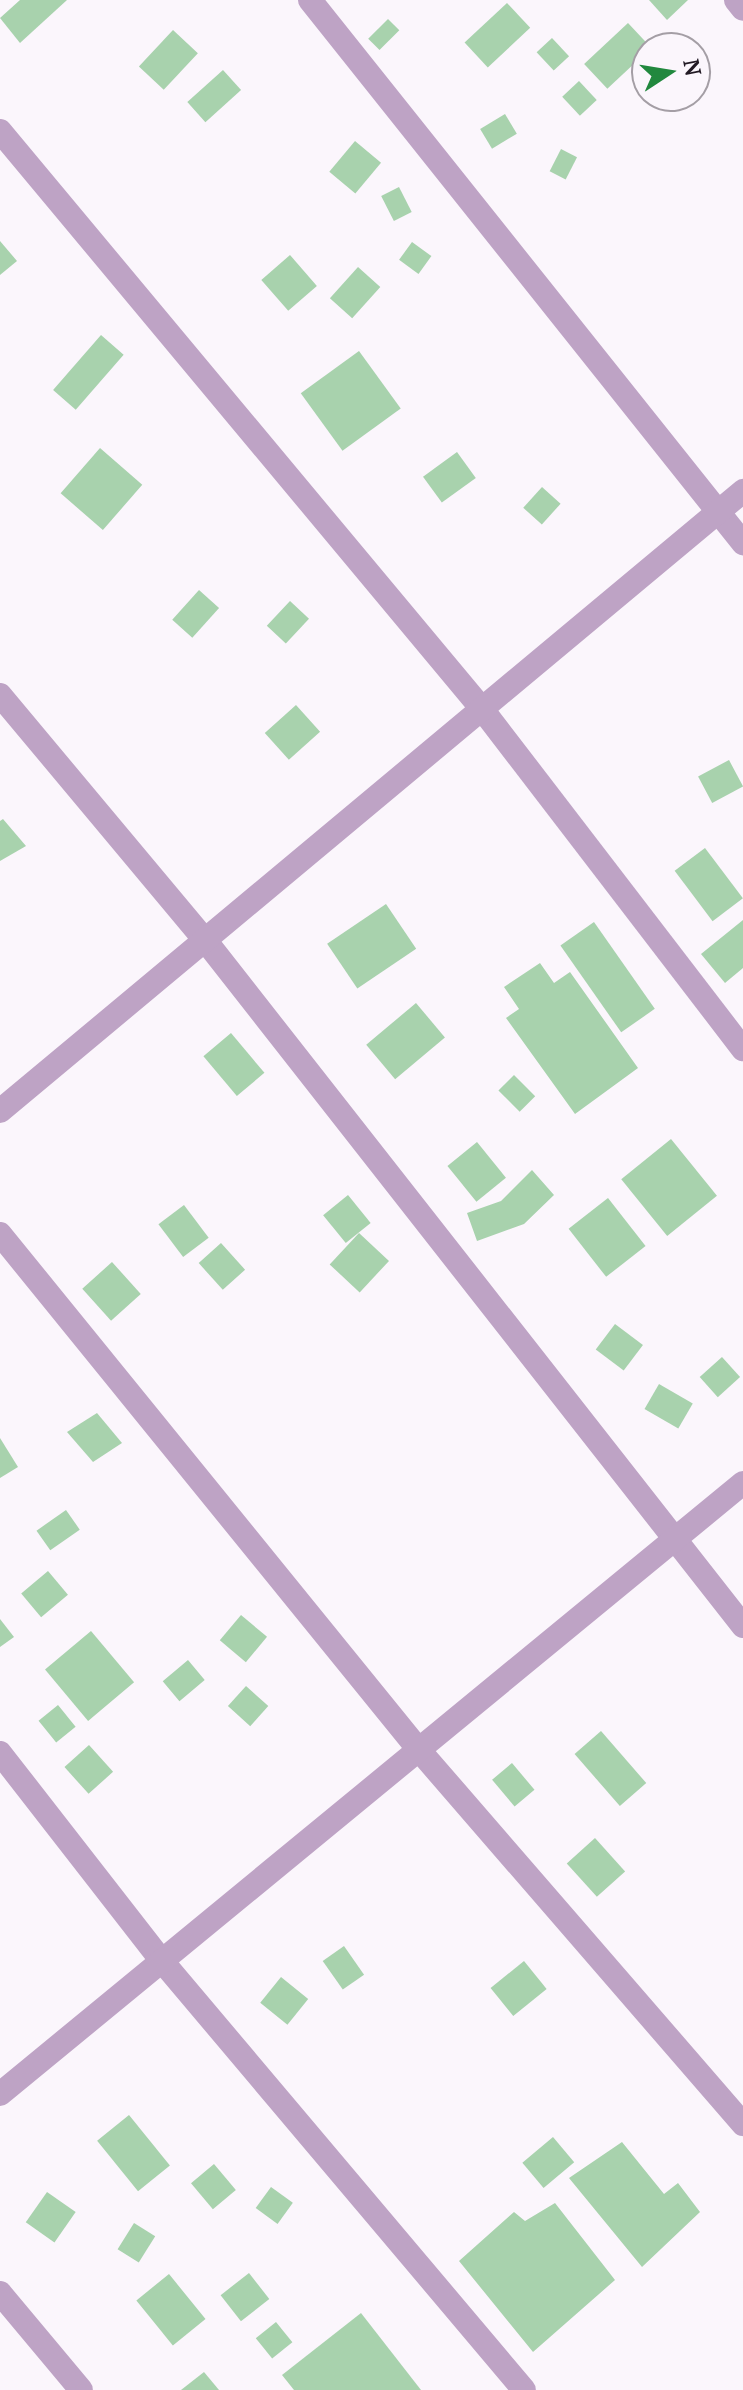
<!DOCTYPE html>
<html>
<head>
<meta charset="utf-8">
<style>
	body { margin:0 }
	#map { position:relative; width:743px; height:2390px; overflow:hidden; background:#fbf6fc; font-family:"PT Serif",serif }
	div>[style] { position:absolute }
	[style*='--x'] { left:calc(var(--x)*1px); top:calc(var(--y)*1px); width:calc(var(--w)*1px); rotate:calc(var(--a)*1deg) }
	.building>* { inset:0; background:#a8d2ad; transform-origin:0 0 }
	.minor>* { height:24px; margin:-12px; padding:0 12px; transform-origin:12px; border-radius:12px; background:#bea3c5 }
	span { translate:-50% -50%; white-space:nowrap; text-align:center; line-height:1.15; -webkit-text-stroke:8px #fbf6fc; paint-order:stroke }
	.north { position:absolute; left:631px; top:32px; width:80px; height:80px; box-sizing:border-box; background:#fbf6fc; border:2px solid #a49ea5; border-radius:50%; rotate:78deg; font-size:22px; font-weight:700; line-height:32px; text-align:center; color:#211923 }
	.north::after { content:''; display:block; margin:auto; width:28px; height:36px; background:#21883e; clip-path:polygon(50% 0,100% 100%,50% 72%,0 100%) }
</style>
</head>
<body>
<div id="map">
	<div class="building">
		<i style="clip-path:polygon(20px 0,67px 0,20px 43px,0 18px)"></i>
		<i style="clip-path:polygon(649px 0,688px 0,667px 20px)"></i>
		<i style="left:507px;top:3px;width:34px;height:58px;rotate:47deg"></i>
		<i style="left:388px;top:19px;width:16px;height:28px;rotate:45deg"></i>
		<i style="left:628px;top:23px;width:34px;height:60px;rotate:47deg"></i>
		<i style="left:173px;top:30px;width:34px;height:50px;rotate:43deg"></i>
		<i style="left:552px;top:38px;width:25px;height:21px;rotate:47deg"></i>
		<i style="left:223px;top:70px;width:27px;height:48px;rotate:48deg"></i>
		<i style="left:579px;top:81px;width:26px;height:23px;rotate:47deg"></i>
		<i style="left:505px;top:114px;width:23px;height:29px;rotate:59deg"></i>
		<i style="left:355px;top:141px;width:34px;height:40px;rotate:40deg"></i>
		<i style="left:561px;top:149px;width:18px;height:25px;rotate:27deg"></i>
		<i style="left:399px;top:187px;width:28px;height:20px;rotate:63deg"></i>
		<i style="clip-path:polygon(0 241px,17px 261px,0 275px)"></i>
		<i style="left:412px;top:242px;width:24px;height:22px;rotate:36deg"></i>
		<i style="left:290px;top:255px;width:41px;height:38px;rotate:49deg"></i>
		<i style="left:358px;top:267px;width:30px;height:42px;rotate:42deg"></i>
		<i style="left:101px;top:335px;width:30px;height:73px;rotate:41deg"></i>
		<i style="left:359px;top:351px;width:71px;height:72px;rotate:54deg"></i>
		<i style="left:100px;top:448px;width:56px;height:60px;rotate:41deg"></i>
		<i style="left:457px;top:452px;width:32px;height:42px;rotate:54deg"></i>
		<i style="left:542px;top:487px;width:25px;height:28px;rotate:42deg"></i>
		<i style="left:199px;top:590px;width:27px;height:40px;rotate:42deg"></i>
		<i style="left:290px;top:601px;width:26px;height:34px;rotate:43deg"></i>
		<i style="left:296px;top:705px;width:36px;height:42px;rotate:48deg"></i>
		<i style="left:729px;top:760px;width:30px;height:35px;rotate:62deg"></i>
		<i style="clip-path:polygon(3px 819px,26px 846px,0 861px,0 821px)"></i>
		<i style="left:705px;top:848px;width:63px;height:38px;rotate:53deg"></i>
		<i style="left:386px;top:904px;width:54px;height:71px;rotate:56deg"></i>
		<i style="clip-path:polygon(743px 920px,743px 968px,725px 983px,701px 954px)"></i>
		<i style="left:594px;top:922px;width:106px;height:41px;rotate:55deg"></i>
		<i style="clip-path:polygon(540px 963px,554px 983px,570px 972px,638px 1068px,575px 1114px,506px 1018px,519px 1009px,504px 987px)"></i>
		<i style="left:416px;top:1003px;width:45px;height:65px;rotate:50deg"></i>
		<i style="left:231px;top:1033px;width:52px;height:36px;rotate:50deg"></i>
		<i style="left:514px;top:1075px;width:30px;height:22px;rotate:45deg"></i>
		<i style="left:671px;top:1139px;width:73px;height:64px;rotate:51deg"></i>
		<i style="left:477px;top:1142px;width:46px;height:38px;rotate:51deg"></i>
		<i style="clip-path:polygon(532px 1170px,554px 1195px,524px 1224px,477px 1241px,467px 1213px,501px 1201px)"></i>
		<i style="left:348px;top:1195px;width:36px;height:32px;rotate:51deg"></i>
		<i style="left:608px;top:1198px;width:61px;height:50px;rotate:52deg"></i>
		<i style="left:184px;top:1205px;width:41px;height:32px;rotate:53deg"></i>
		<i style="left:359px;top:1233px;width:41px;height:43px;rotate:43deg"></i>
		<i style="left:221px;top:1243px;width:36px;height:30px;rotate:48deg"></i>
		<i style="left:112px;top:1262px;width:43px;height:40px;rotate:48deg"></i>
		<i style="left:615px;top:1324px;width:35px;height:32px;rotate:37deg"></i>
		<i style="left:722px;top:1357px;width:27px;height:30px;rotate:48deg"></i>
		<i style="left:659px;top:1384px;width:39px;height:29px;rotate:30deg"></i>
		<i style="clip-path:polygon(97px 1413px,122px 1443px,93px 1462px,67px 1432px)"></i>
		<i style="clip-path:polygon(0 1438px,18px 1467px,0 1478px)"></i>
		<i style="left:66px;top:1510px;width:24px;height:36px;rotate:55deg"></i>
		<i style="left:48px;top:1571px;width:31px;height:35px;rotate:50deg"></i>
		<i style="left:241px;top:1615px;width:34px;height:33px;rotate:40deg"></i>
		<i style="clip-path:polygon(0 1619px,14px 1637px,0 1647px)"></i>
		<i style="left:91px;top:1631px;width:67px;height:60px;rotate:50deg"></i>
		<i style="left:188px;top:1660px;width:26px;height:33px;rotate:50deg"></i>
		<i style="left:246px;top:1686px;width:30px;height:27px;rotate:42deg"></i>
		<i style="left:58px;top:1705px;width:28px;height:25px;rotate:51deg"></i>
		<i style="left:601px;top:1731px;width:69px;height:35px;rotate:49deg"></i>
		<i style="left:89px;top:1745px;width:36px;height:33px;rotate:48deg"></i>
		<i style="left:512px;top:1763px;width:35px;height:26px;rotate:50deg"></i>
		<i style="left:595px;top:1838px;width:45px;height:38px;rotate:48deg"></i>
		<i style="left:344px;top:1946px;width:35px;height:26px;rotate:55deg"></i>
		<i style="left:524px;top:1961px;width:36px;height:43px;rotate:51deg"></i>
		<i style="left:281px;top:1977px;width:35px;height:33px;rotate:39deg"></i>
		<i style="left:129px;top:2115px;width:65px;height:41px;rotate:51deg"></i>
		<i style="left:553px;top:2137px;width:33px;height:40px;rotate:50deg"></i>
		<i style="clip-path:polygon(622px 2142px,664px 2194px,678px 2183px,700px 2212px,642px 2267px,569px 2178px)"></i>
		<i style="left:214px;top:2164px;width:34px;height:30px;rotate:50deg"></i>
		<i style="left:271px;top:2187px;width:27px;height:26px;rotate:36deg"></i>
		<i style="left:47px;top:2192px;width:35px;height:37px;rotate:35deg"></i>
		<i style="clip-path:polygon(555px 2203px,615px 2280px,533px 2352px,459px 2261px,514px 2212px,525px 2221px)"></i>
		<i style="left:134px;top:2223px;width:25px;height:31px;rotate:32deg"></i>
		<i style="left:249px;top:2273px;width:33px;height:36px;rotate:52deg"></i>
		<i style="left:169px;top:2274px;width:58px;height:42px;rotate:51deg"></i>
		<i style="clip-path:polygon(361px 2313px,421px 2390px,294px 2390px,282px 2375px)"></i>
		<i style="left:276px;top:2322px;width:26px;height:26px;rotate:51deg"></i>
		<i style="clip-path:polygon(204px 2372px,219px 2390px,181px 2390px)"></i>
	</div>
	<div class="minor">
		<i style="--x:310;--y:0;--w:695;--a:51.43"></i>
		<i style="--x:736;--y:0;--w:11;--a:52"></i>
		<i style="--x:0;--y:131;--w:753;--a:50.17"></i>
		<i style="--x:482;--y:709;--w:429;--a:52.5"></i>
		<i style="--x:0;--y:695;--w:319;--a:50.1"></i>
		<i style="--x:205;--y:940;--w:872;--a:51.89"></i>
		<i style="--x:0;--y:1111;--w:968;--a:-39.84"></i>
		<i style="--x:0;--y:1234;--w:665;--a:50.92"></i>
		<i style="--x:419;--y:1750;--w:495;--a:49.1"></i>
		<i style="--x:0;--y:1753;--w:264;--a:52.1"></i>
		<i style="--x:162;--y:1961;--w:561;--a:49.84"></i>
		<i style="--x:0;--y:2094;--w:962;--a:-39.43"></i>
		<i style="--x:0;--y:2293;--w:126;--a:50.1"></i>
	</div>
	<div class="north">N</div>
</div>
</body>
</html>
